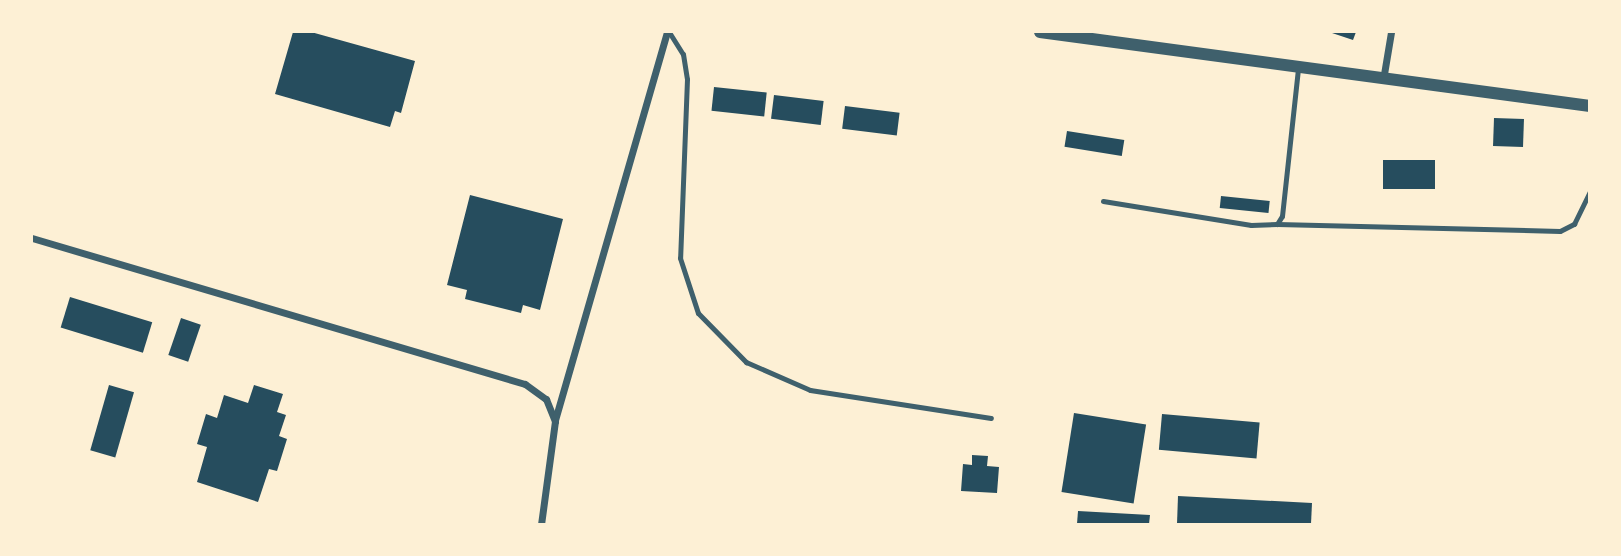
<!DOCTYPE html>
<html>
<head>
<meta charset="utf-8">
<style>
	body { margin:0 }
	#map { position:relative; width:1621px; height:556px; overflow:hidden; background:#fdf0d5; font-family:Karla,sans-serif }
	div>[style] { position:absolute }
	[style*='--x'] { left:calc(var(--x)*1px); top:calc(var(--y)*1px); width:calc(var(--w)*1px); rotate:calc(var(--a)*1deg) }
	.building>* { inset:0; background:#264d5e; transform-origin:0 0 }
	.service>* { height:5px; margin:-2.5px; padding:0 2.5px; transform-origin:2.5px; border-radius:2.5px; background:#3f606c }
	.minor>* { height:7px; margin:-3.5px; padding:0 3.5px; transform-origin:3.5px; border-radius:3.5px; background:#3f606c }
	.tertiary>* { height:12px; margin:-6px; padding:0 6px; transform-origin:6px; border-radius:6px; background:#3f606c }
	span { translate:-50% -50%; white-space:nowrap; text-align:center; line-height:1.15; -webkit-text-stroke:6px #fdf0d5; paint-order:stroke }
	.frame { position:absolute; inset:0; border:33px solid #fdf0d5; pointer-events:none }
</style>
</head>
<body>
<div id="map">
	<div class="building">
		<i style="clip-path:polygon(293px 32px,311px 32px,415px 61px,401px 113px,395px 111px,390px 127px,275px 94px)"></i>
		<i style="clip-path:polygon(1329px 32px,1356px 32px,1353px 40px)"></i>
		<i style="left:714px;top:87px;width:53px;height:24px;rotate:6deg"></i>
		<i style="left:774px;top:95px;width:50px;height:24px;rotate:7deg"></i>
		<i style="left:845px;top:106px;width:55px;height:23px;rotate:7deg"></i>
		<i style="left:1494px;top:118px;width:30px;height:28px;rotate:2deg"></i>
		<i style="left:1067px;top:131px;width:58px;height:16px;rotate:9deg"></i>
		<i style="left:1383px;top:160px;width:52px;height:29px"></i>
		<i style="clip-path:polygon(470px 195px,563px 219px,540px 310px,523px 305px,521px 313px,465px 299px,467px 290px,447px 285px)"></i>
		<i style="left:1221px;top:196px;width:49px;height:12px;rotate:6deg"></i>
		<i style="left:70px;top:297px;width:86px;height:32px;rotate:17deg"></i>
		<i style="left:181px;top:318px;width:21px;height:39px;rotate:19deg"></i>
		<i style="left:109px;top:385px;width:26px;height:68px;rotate:16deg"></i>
		<i style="clip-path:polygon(254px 385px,283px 394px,277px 412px,286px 415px,279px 436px,287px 439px,277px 471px,269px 469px,258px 502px,197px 482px,207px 447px,197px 444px,206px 414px,217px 418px,224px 395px,248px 403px)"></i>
		<i style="left:1074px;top:413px;width:73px;height:80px;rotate:9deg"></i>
		<i style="left:1162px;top:414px;width:98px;height:36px;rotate:5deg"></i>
		<i style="clip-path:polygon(972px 455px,988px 456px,987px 466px,999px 467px,997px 493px,961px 491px,963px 464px,972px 465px)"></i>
		<i style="clip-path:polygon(1178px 496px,1312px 503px,1311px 524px,1177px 524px)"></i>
		<i style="clip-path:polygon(1078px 511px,1150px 515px,1149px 524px,1077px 524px)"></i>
	</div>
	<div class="service">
		<i style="--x:669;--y:32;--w:26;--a:58"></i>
		<i style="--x:683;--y:54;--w:25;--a:81"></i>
		<i style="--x:687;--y:79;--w:179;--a:92.2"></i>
		<i style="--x:680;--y:258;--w:58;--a:71.9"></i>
		<i style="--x:698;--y:313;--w:69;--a:45.6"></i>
		<i style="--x:746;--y:362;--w:70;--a:23.6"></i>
		<i style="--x:810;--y:390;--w:183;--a:8.8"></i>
		<i style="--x:1103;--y:201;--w:150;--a:9.2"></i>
		<i style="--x:1251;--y:225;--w:26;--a:-2"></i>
		<i style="--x:1277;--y:224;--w:9;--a:-58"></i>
		<i style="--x:1282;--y:216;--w:148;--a:-83.8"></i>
		<i style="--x:1277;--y:224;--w:283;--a:1.4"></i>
		<i style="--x:1560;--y:231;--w:16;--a:-27"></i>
		<i style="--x:1574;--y:224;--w:37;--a:-64"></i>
	</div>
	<div class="minor">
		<i style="--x:1383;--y:80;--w:49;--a:-80.5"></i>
		<i style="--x:32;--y:238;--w:514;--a:16.5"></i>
		<i style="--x:525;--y:384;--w:26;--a:36"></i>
		<i style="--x:546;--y:399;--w:24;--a:68"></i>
		<i style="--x:555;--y:421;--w:104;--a:97.7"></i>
		<i style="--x:555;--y:420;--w:404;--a:-73.9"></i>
	</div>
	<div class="tertiary">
		<i style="--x:1040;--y:32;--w:555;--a:7.66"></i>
	</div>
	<div class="frame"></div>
</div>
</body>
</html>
